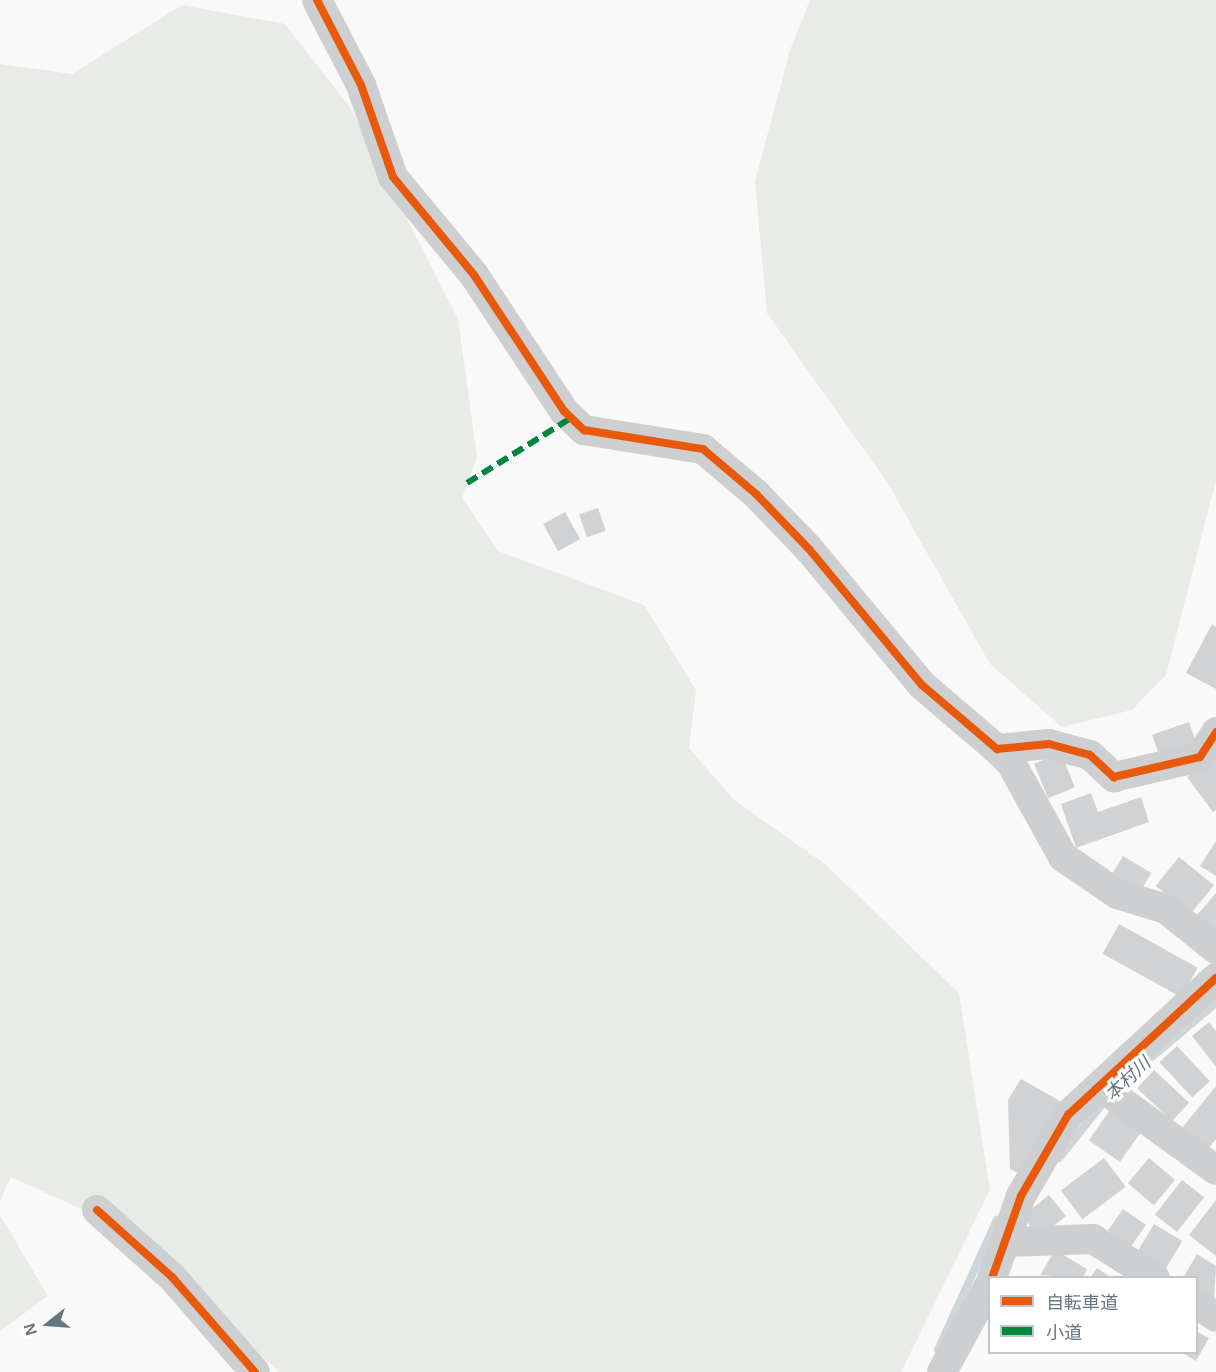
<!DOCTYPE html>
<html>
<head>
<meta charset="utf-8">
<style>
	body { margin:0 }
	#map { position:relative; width:1216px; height:1372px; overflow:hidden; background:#f9f9f9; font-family:Helvetica,"Noto Sans JP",sans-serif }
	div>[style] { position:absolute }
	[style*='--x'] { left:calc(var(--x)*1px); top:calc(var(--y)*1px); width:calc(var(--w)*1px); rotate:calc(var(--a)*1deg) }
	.green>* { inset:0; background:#e8ebe6 }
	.stream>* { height:8px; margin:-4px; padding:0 4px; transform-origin:4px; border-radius:4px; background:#ced6d9 }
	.building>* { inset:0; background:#d0d2d3; transform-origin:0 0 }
	.minor>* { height:30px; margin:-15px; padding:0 15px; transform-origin:15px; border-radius:15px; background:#cecfd0 }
	.quiet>* { height:6px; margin-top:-3px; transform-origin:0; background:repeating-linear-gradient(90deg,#00873e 0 12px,transparent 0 18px) }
	.cycleway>* { height:8px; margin:-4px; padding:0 4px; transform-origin:4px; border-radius:4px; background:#e8590c }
	span { translate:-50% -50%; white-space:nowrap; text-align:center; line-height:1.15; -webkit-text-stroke:6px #fff; paint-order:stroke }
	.water-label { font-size:18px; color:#60757c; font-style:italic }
	.legend { position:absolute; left:988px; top:1276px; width:210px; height:78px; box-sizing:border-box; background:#fff; border:2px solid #c1c8cd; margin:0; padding:8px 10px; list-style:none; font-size:18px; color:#657683 }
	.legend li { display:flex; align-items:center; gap:12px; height:30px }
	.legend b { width:30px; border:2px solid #c1c8cd }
	.north { position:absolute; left:18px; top:1294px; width:60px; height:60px; -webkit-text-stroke:4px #fff; paint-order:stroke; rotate:253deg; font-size:16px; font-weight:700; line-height:24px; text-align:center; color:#657683 }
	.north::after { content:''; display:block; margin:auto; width:21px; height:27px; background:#657683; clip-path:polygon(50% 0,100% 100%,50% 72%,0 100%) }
</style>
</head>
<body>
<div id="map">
	<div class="green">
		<i style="clip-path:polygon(810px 0,1216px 0,1216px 480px,1166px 675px,1132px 710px,1062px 727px,990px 664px,887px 482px,767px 313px,755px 181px,790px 50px)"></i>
		<i style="clip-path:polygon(182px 5px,285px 24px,351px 109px,458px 319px,477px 457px,462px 498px,498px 551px,644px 605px,696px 690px,689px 748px,734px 800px,825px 864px,959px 993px,990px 1190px,901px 1372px,279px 1372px,119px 1226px,11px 1177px,0 1201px,0 64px,72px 74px)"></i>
		<i style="clip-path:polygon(0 1215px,48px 1296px,0 1331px)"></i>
	</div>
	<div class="stream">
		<i style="--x:1152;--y:1057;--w:84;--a:-40.2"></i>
		<i style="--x:1059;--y:1158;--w:77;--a:-51.3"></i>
		<i style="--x:938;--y:1350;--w:143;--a:-65.6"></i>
	</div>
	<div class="building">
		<i style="left:598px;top:508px;width:24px;height:20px;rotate:71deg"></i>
		<i style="left:565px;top:512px;width:31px;height:25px;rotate:61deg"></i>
		<i style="clip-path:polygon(1212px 624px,1216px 627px,1216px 689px,1186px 673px)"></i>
		<i style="left:1189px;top:722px;width:24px;height:39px;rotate:71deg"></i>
		<i style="left:1061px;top:753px;width:37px;height:29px;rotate:68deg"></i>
		<i style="clip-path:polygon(1216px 756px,1216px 810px,1213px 812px,1187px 777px)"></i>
		<i style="clip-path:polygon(1091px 793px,1098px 812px,1141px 797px,1149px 822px,1076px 848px,1061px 804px)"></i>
		<i style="clip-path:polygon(1216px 841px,1216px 876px,1200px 866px)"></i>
		<i style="left:1123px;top:856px;width:33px;height:23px;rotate:31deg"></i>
		<i style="left:1179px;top:857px;width:45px;height:37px;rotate:39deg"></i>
		<i style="clip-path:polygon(1216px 893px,1216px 932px,1197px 915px)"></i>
		<i style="left:1119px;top:924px;width:90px;height:34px;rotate:29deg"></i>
		<i style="clip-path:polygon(1209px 1022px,1216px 1031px,1216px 1067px,1192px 1036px)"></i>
		<i style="left:1177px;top:1046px;width:48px;height:24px;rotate:47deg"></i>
		<i style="left:1154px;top:1070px;width:48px;height:25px;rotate:43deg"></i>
		<i style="clip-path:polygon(1021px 1079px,1060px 1101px,1018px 1173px,1010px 1169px,1008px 1100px)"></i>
		<i style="clip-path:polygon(1216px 1086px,1216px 1139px,1208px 1149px,1182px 1128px)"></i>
		<i style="left:1110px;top:1110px;width:38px;height:37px;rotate:35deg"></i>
		<i style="left:1104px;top:1158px;width:36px;height:54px;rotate:53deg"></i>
		<i style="left:1149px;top:1158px;width:34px;height:33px;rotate:40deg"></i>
		<i style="left:1182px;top:1180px;width:28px;height:44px;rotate:38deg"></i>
		<i style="left:1049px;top:1195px;width:27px;height:34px;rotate:51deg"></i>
		<i style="clip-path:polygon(1216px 1200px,1216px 1256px,1189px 1235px)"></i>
		<i style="left:1123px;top:1209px;width:28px;height:26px;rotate:35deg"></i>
		<i style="left:1154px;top:1224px;width:33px;height:33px;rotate:31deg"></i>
		<i style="clip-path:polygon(1055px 1250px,1087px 1269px,1083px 1278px,1040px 1275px)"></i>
		<i style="clip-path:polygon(1197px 1254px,1216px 1266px,1214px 1301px,1196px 1290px,1196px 1278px,1183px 1278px)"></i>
		<i style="clip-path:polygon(1097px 1268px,1112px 1278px,1090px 1278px)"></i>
		<i style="clip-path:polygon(1196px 1331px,1209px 1338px,1196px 1361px,1181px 1352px,1196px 1352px)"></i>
	</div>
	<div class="minor">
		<i style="--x:317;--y:0;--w:96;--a:62.6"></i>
		<i style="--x:361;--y:85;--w:97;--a:70.8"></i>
		<i style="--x:393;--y:177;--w:127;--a:50.4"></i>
		<i style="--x:474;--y:275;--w:163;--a:56.5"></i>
		<i style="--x:564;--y:411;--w:28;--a:44"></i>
		<i style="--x:584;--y:430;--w:121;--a:9.1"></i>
		<i style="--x:703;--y:449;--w:70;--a:40.3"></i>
		<i style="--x:756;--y:494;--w:76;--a:46.1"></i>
		<i style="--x:809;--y:549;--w:177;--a:50.3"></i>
		<i style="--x:922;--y:685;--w:99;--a:40.5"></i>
		<i style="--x:997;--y:749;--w:52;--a:-5.5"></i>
		<i style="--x:1049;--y:744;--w:42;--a:15"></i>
		<i style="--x:1090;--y:755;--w:33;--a:43"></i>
		<i style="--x:1114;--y:777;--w:88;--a:-13.1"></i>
		<i style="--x:1200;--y:757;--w:30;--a:-57"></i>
		<i style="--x:997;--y:749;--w:20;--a:45"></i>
		<i style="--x:1011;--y:763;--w:107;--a:61"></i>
		<i style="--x:1063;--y:857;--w:65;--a:34.4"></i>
		<i style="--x:1117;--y:894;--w:51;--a:17"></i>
		<i style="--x:1166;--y:909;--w:64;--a:38.7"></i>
		<i style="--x:1100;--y:1086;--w:143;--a:35.9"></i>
		<i style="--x:97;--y:1210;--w:101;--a:41.8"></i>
		<i style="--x:172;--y:1277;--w:126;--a:48.9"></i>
		<i style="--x:1007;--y:1242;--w:86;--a:-2"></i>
		<i style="--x:1093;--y:1239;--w:73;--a:32.2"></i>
		<i style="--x:992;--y:1278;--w:87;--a:-70.5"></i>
		<i style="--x:1021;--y:1196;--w:94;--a:-59.9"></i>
		<i style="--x:1068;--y:1115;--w:202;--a:-42.8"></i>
		<i style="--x:1196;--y:1303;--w:24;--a:35"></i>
		<i style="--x:942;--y:1372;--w:100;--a:-61.4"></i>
	</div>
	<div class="quiet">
		<i style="--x:467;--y:483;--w:123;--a:-32"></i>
	</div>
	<div class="cycleway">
		<i style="--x:317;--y:0;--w:96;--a:62.6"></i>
		<i style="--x:361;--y:85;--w:97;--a:70.8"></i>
		<i style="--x:393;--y:177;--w:127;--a:50.4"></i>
		<i style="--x:474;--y:275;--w:163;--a:56.5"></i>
		<i style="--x:564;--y:411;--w:28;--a:44"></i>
		<i style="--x:584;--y:430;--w:121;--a:9.1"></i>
		<i style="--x:703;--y:449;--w:70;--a:40.3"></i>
		<i style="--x:756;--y:494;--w:76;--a:46.1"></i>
		<i style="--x:809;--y:549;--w:177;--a:50.3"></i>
		<i style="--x:922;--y:685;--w:99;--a:40.5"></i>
		<i style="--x:997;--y:749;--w:52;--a:-5.5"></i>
		<i style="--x:1049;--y:744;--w:42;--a:15"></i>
		<i style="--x:1090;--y:755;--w:33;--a:43"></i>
		<i style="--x:1114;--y:777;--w:88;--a:-13.1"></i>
		<i style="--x:1200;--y:757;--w:30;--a:-57"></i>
		<i style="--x:97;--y:1210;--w:101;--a:41.8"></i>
		<i style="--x:172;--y:1277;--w:126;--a:48.9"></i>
		<i style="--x:992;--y:1278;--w:87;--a:-70.5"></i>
		<i style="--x:1021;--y:1196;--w:94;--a:-59.9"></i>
		<i style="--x:1068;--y:1115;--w:202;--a:-42.8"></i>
	</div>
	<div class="water-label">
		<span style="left:1128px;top:1079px;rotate:-43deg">本村川</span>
	</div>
	<ul class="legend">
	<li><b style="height:8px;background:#e8590c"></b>自転車道</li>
	<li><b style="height:8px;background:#00873e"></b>小道</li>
	</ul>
	<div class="north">N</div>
</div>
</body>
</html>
